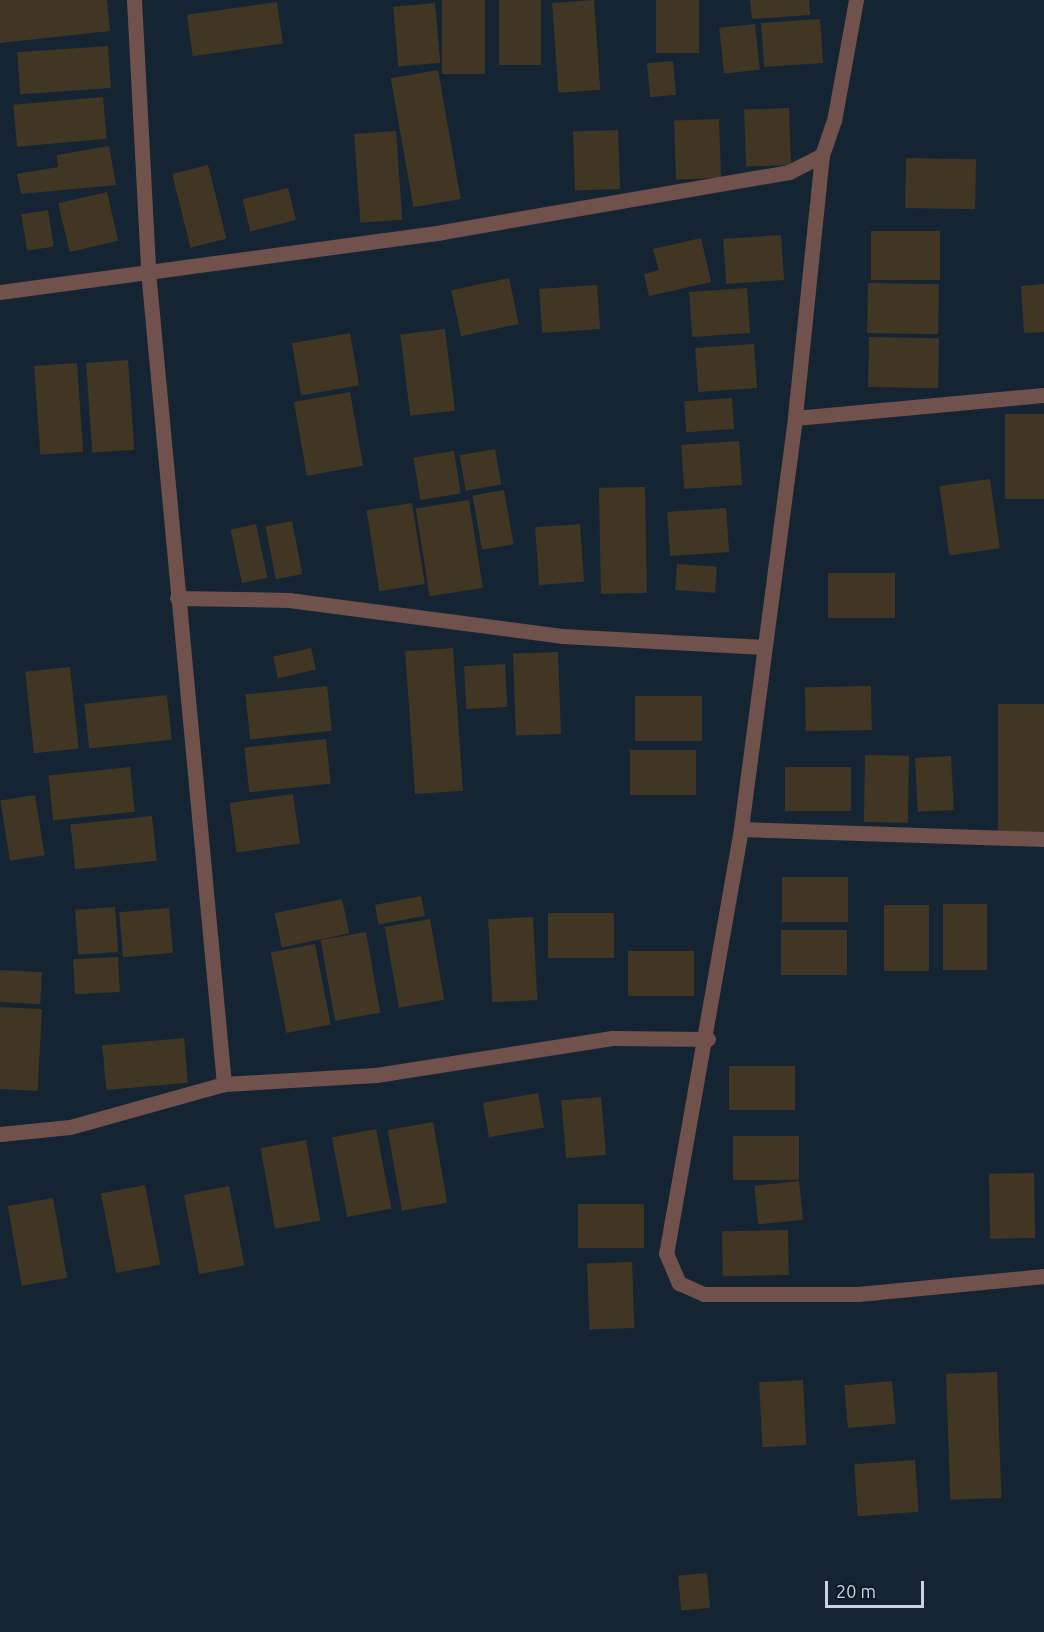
<!DOCTYPE html>
<html>
<head>
<meta charset="utf-8">
<style>
	body { margin:0 }
	#map { position:relative; width:1044px; height:1632px; overflow:hidden; background:#152432; font-family:Ubuntu,sans-serif }
	div>[style] { position:absolute }
	[style*='--x'] { left:calc(var(--x)*1px); top:calc(var(--y)*1px); width:calc(var(--w)*1px); rotate:calc(var(--a)*1deg) }
	.building>* { inset:0; background:#413623; transform-origin:0 0 }
	.minor>* { height:15px; margin:-7.5px; padding:0 7.5px; transform-origin:7.5px; border-radius:7.5px; background:#70514c }
	span { translate:-50% -50%; white-space:nowrap; text-align:center; line-height:1.15; -webkit-text-stroke:4.5px #0b1b28; paint-order:stroke }
	.scale { position:absolute; left:825px; top:1581px; width:99px; height:27px; box-sizing:border-box; border:3px solid #cad4de; border-top:0; padding-left:8px; font-size:18px; line-height:21px; white-space:nowrap; color:#cad4de; -webkit-text-stroke:4px #0b1b28; paint-order:stroke }
</style>
</head>
<body>
<div id="map">
	<div class="building">
		<i style="clip-path:polygon(0 0,107px 0,110px 31px,0 43px)"></i>
		<i style="left:442px;top:0;width:43px;height:74px"></i>
		<i style="left:499px;top:0;width:42px;height:65px"></i>
		<i style="left:594px;top:0;width:90px;height:42px;rotate:86deg"></i>
		<i style="left:656px;top:0;width:43px;height:53px"></i>
		<i style="clip-path:polygon(750px 0,809px 0,810px 15px,752px 19px)"></i>
		<i style="left:277px;top:2px;width:42px;height:91px;rotate:82deg"></i>
		<i style="left:435px;top:3px;width:60px;height:42px;rotate:85deg"></i>
		<i style="left:820px;top:19px;width:44px;height:59px;rotate:86deg"></i>
		<i style="left:755px;top:24px;width:46px;height:36px;rotate:84deg"></i>
		<i style="left:108px;top:46px;width:42px;height:91px;rotate:86deg"></i>
		<i style="left:673px;top:61px;width:34px;height:26px;rotate:85deg"></i>
		<i style="left:438px;top:70px;width:131px;height:48px;rotate:80deg"></i>
		<i style="left:103px;top:97px;width:42px;height:90px;rotate:85deg"></i>
		<i style="left:789px;top:108px;width:57px;height:45px;rotate:88deg"></i>
		<i style="left:719px;top:119px;width:59px;height:45px;rotate:88deg"></i>
		<i style="left:618px;top:130px;width:59px;height:45px;rotate:88deg"></i>
		<i style="left:396px;top:131px;width:89px;height:42px;rotate:86deg"></i>
		<i style="clip-path:polygon(109px 146px,116px 185px,21px 194px,17px 174px,58px 167px,57px 155px)"></i>
		<i style="left:906px;top:158px;width:70px;height:50px;rotate:1deg"></i>
		<i style="left:208px;top:165px;width:76px;height:37px;rotate:76deg"></i>
		<i style="left:288px;top:188px;width:33px;height:47px;rotate:76deg"></i>
		<i style="left:107px;top:192px;width:50px;height:50px;rotate:77deg"></i>
		<i style="left:48px;top:210px;width:37px;height:27px;rotate:81deg"></i>
		<i style="left:871px;top:231px;width:69px;height:49px"></i>
		<i style="left:781px;top:235px;width:45px;height:58px;rotate:86deg"></i>
		<i style="clip-path:polygon(701px 238px,711px 282px,649px 296px,644px 274px,659px 270px,653px 249px)"></i>
		<i style="left:509px;top:278px;width:47px;height:59px;rotate:78deg"></i>
		<i style="left:868px;top:283px;width:71px;height:50px;rotate:1deg"></i>
		<i style="clip-path:polygon(1044px 284px,1044px 332px,1024px 333px,1021px 286px)"></i>
		<i style="left:597px;top:285px;width:44px;height:58px;rotate:86deg"></i>
		<i style="left:747px;top:288px;width:45px;height:58px;rotate:86deg"></i>
		<i style="left:445px;top:329px;width:82px;height:45px;rotate:83deg"></i>
		<i style="left:350px;top:333px;width:53px;height:59px;rotate:80deg"></i>
		<i style="left:869px;top:337px;width:70px;height:50px;rotate:1deg"></i>
		<i style="left:754px;top:344px;width:44px;height:59px;rotate:86deg"></i>
		<i style="left:128px;top:360px;width:90px;height:42px;rotate:86deg"></i>
		<i style="left:77px;top:363px;width:89px;height:43px;rotate:86deg"></i>
		<i style="left:350px;top:392px;width:75px;height:57px;rotate:80deg"></i>
		<i style="left:732px;top:398px;width:31px;height:48px;rotate:86deg"></i>
		<i style="left:1005px;top:414px;width:39px;height:85px"></i>
		<i style="left:739px;top:441px;width:44px;height:58px;rotate:86deg"></i>
		<i style="left:495px;top:449px;width:36px;height:36px;rotate:80deg"></i>
		<i style="left:454px;top:451px;width:43px;height:41px;rotate:81deg"></i>
		<i style="left:990px;top:479px;width:70px;height:51px;rotate:82deg"></i>
		<i style="left:645px;top:487px;width:106px;height:46px;rotate:89deg"></i>
		<i style="left:504px;top:490px;width:55px;height:32px;rotate:80deg"></i>
		<i style="left:469px;top:500px;width:89px;height:54px;rotate:81deg"></i>
		<i style="left:412px;top:503px;width:82px;height:46px;rotate:81deg"></i>
		<i style="left:726px;top:508px;width:44px;height:59px;rotate:86deg"></i>
		<i style="left:292px;top:521px;width:54px;height:27px;rotate:79deg"></i>
		<i style="left:256px;top:524px;width:55px;height:26px;rotate:78deg"></i>
		<i style="left:580px;top:524px;width:58px;height:45px;rotate:86deg"></i>
		<i style="left:677px;top:564px;width:40px;height:26px;rotate:4deg"></i>
		<i style="left:895px;top:573px;width:45px;height:67px;rotate:90deg"></i>
		<i style="left:311px;top:648px;width:22px;height:39px;rotate:77deg"></i>
		<i style="left:453px;top:648px;width:143px;height:48px;rotate:86deg"></i>
		<i style="left:558px;top:652px;width:82px;height:45px;rotate:88deg"></i>
		<i style="left:505px;top:664px;width:43px;height:41px;rotate:87deg"></i>
		<i style="left:70px;top:667px;width:82px;height:45px;rotate:84deg"></i>
		<i style="left:327px;top:686px;width:45px;height:82px;rotate:84deg"></i>
		<i style="left:871px;top:686px;width:44px;height:66px;rotate:89deg"></i>
		<i style="left:167px;top:695px;width:45px;height:83px;rotate:84deg"></i>
		<i style="left:635px;top:696px;width:67px;height:45px"></i>
		<i style="left:1044px;top:704px;width:131px;height:46px;rotate:90deg"></i>
		<i style="left:326px;top:739px;width:45px;height:82px;rotate:84deg"></i>
		<i style="left:630px;top:750px;width:66px;height:45px"></i>
		<i style="left:865px;top:755px;width:44px;height:67px;rotate:1deg"></i>
		<i style="left:951px;top:756px;width:54px;height:36px;rotate:87deg"></i>
		<i style="left:130px;top:767px;width:45px;height:82px;rotate:84deg"></i>
		<i style="left:851px;top:767px;width:44px;height:66px;rotate:90deg"></i>
		<i style="left:293px;top:794px;width:50px;height:64px;rotate:82deg"></i>
		<i style="left:35px;top:795px;width:61px;height:35px;rotate:81deg"></i>
		<i style="left:152px;top:816px;width:45px;height:82px;rotate:84deg"></i>
		<i style="left:782px;top:877px;width:66px;height:45px"></i>
		<i style="left:421px;top:896px;width:20px;height:47px;rotate:79deg"></i>
		<i style="left:342px;top:899px;width:35px;height:69px;rotate:78deg"></i>
		<i style="left:943px;top:904px;width:44px;height:66px"></i>
		<i style="left:929px;top:905px;width:66px;height:45px;rotate:90deg"></i>
		<i style="left:115px;top:907px;width:45px;height:40px;rotate:86deg"></i>
		<i style="left:169px;top:908px;width:45px;height:50px;rotate:85deg"></i>
		<i style="left:548px;top:913px;width:66px;height:45px"></i>
		<i style="left:533px;top:917px;width:83px;height:45px;rotate:87deg"></i>
		<i style="left:430px;top:919px;width:82px;height:46px;rotate:80deg"></i>
		<i style="left:781px;top:930px;width:66px;height:45px"></i>
		<i style="left:366px;top:932px;width:82px;height:46px;rotate:80deg"></i>
		<i style="left:315px;top:944px;width:82px;height:45px;rotate:79deg"></i>
		<i style="left:628px;top:951px;width:66px;height:45px"></i>
		<i style="left:118px;top:957px;width:35px;height:45px;rotate:87deg"></i>
		<i style="left:0;top:970px;width:42px;height:32px;rotate:3deg"></i>
		<i style="left:0;top:1007px;width:42px;height:82px;rotate:3deg"></i>
		<i style="left:184px;top:1038px;width:45px;height:82px;rotate:85deg"></i>
		<i style="left:795px;top:1066px;width:44px;height:66px;rotate:90deg"></i>
		<i style="left:538px;top:1093px;width:35px;height:56px;rotate:80deg"></i>
		<i style="left:601px;top:1097px;width:58px;height:40px;rotate:85deg"></i>
		<i style="left:433px;top:1122px;width:82px;height:46px;rotate:80deg"></i>
		<i style="left:376px;top:1129px;width:81px;height:45px;rotate:79deg"></i>
		<i style="left:799px;top:1136px;width:44px;height:66px;rotate:90deg"></i>
		<i style="left:306px;top:1140px;width:82px;height:46px;rotate:80deg"></i>
		<i style="left:1034px;top:1173px;width:65px;height:45px;rotate:89deg"></i>
		<i style="left:799px;top:1181px;width:39px;height:45px;rotate:84deg"></i>
		<i style="left:145px;top:1185px;width:81px;height:45px;rotate:79deg"></i>
		<i style="left:229px;top:1186px;width:81px;height:46px;rotate:79deg"></i>
		<i style="left:53px;top:1198px;width:81px;height:46px;rotate:80deg"></i>
		<i style="left:578px;top:1204px;width:66px;height:44px"></i>
		<i style="left:788px;top:1230px;width:45px;height:66px;rotate:89deg"></i>
		<i style="left:632px;top:1262px;width:66px;height:45px;rotate:88deg"></i>
		<i style="left:997px;top:1372px;width:126px;height:51px;rotate:88deg"></i>
		<i style="left:803px;top:1380px;width:65px;height:44px;rotate:87deg"></i>
		<i style="left:892px;top:1381px;width:43px;height:48px;rotate:85deg"></i>
		<i style="left:915px;top:1460px;width:52px;height:61px;rotate:86deg"></i>
		<i style="left:707px;top:1573px;width:35px;height:29px;rotate:85deg"></i>
	</div>
	<div class="minor">
		<i style="--x:134;--y:0;--w:271;--a:87"></i>
		<i style="--x:148;--y:271;--w:817;--a:84.66"></i>
		<i style="--x:822;--y:155;--w:264;--a:95.9"></i>
		<i style="--x:795;--y:418;--w:415;--a:97.5"></i>
		<i style="--x:741;--y:829;--w:431;--a:100"></i>
		<i style="--x:666;--y:1253;--w:33;--a:67"></i>
		<i style="--x:679;--y:1283;--w:27;--a:24"></i>
		<i style="--x:704;--y:1294;--w:154;--a:0"></i>
		<i style="--x:858;--y:1294;--w:187;--a:-5.5"></i>
		<i style="--x:0;--y:292;--w:446;--a:-7.7"></i>
		<i style="--x:442;--y:232;--w:352;--a:-9.8"></i>
		<i style="--x:789;--y:172;--w:37;--a:-27"></i>
		<i style="--x:822;--y:155;--w:36;--a:-71"></i>
		<i style="--x:834;--y:121;--w:123;--a:-79.7"></i>
		<i style="--x:795;--y:418;--w:250;--a:-5.3"></i>
		<i style="--x:177;--y:598;--w:112;--a:1"></i>
		<i style="--x:289;--y:600;--w:275;--a:7.5"></i>
		<i style="--x:562;--y:636;--w:203;--a:3.1"></i>
		<i style="--x:741;--y:829;--w:303;--a:1.9"></i>
		<i style="--x:0;--y:1134;--w:70;--a:-5.7"></i>
		<i style="--x:70;--y:1127;--w:160;--a:-15.6"></i>
		<i style="--x:224;--y:1084;--w:152;--a:-3.4"></i>
		<i style="--x:376;--y:1075;--w:239;--a:-8.9"></i>
		<i style="--x:612;--y:1038;--w:96;--a:0.6"></i>
	</div>
	<div class="scale">20 m</div>
</div>
</body>
</html>
